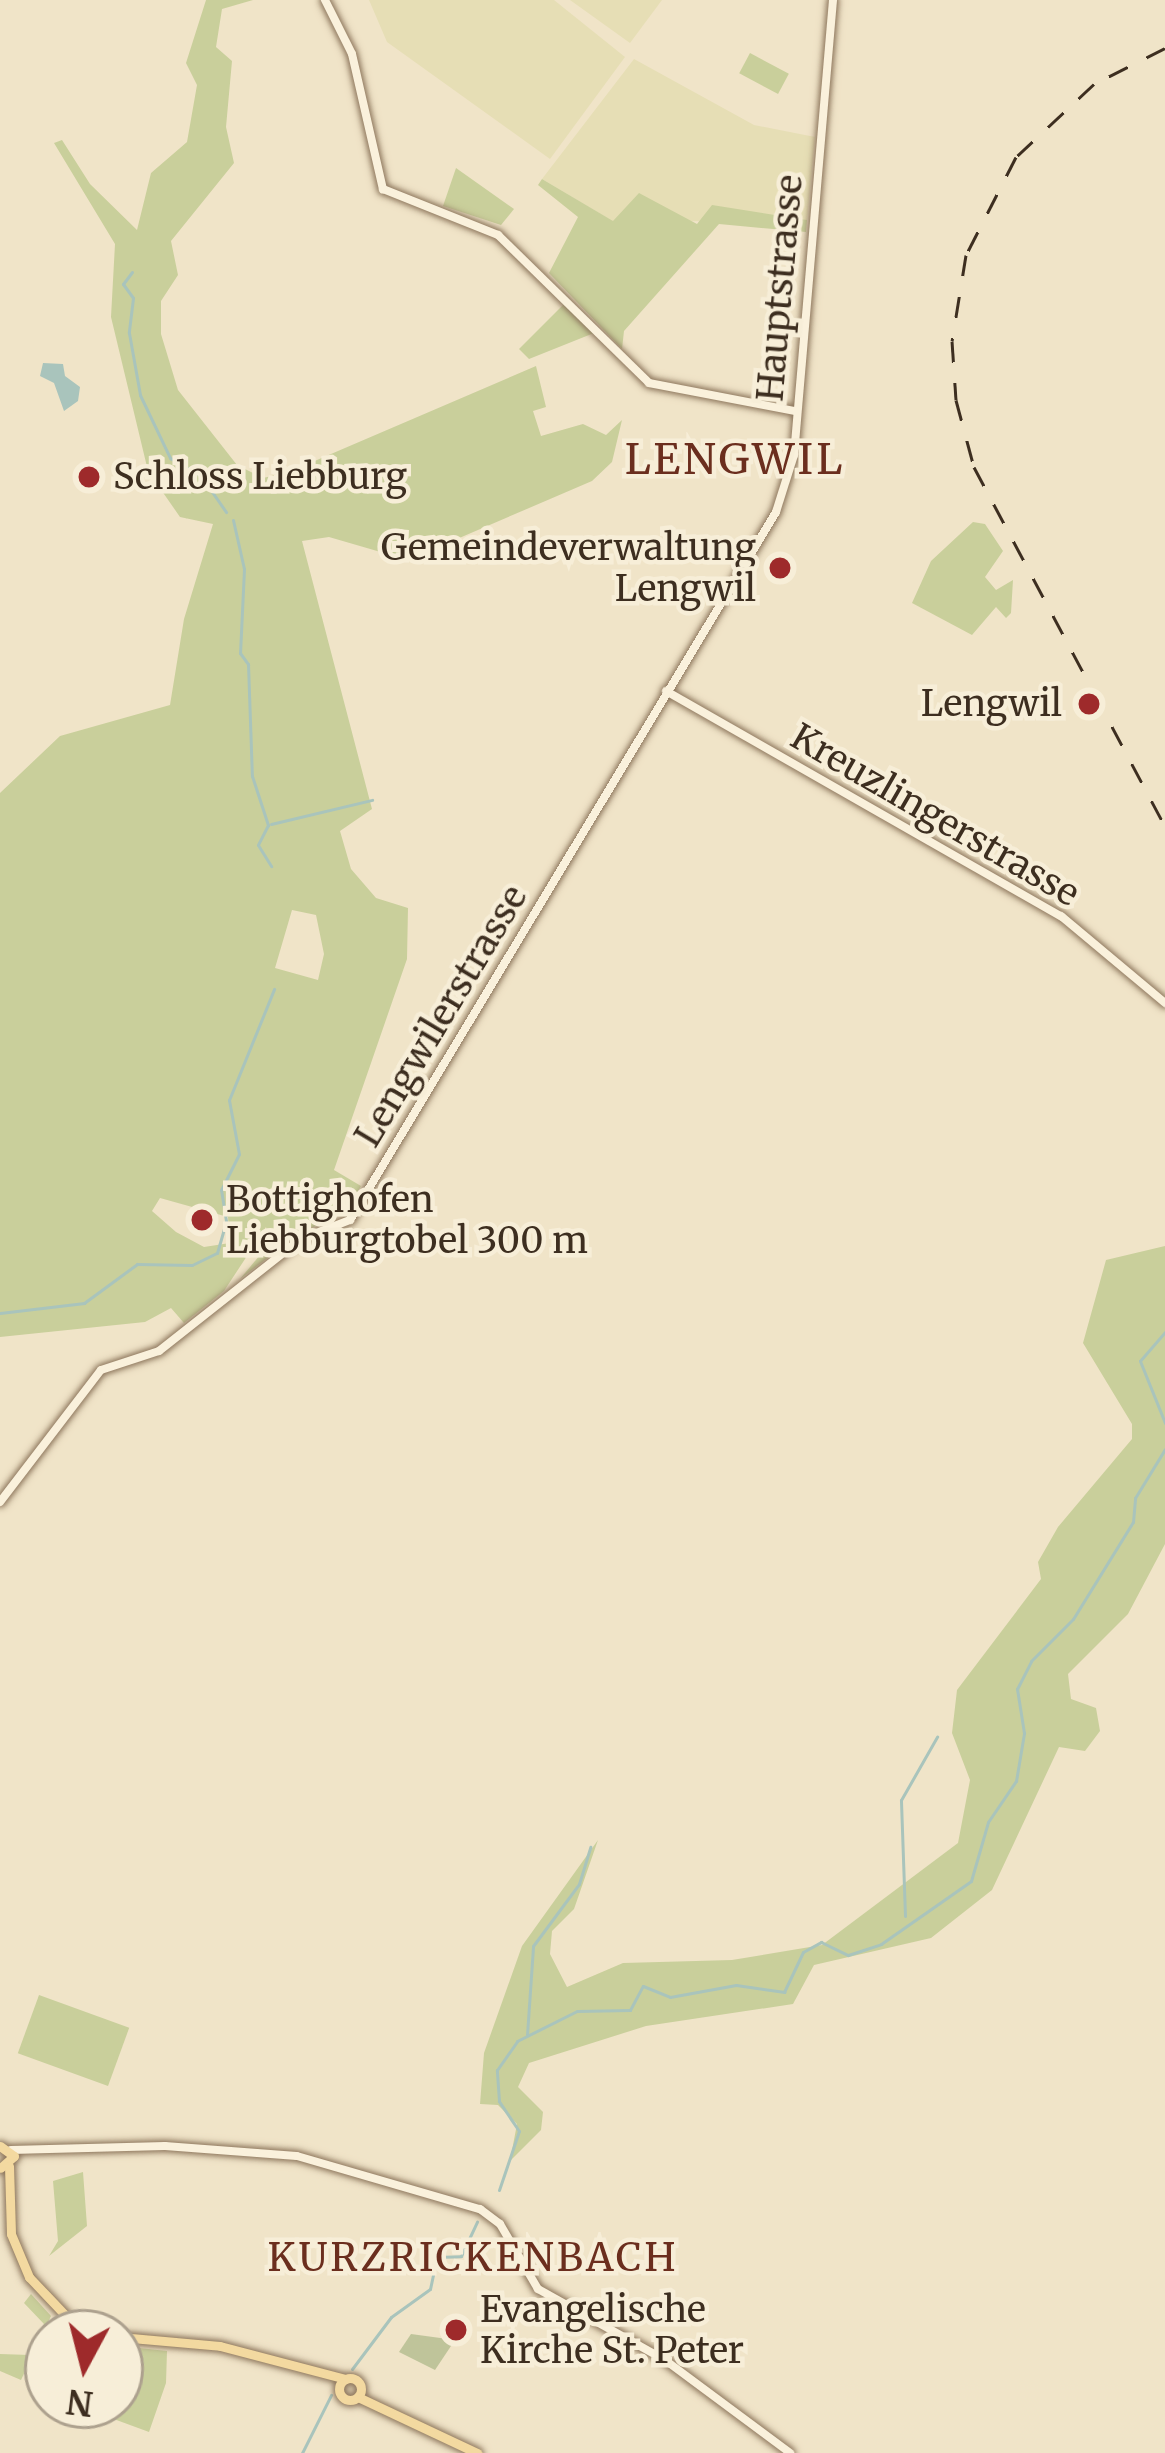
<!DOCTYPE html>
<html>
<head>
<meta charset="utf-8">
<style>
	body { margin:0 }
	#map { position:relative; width:1165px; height:2453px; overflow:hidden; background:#f0e4c8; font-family:Merriweather,serif }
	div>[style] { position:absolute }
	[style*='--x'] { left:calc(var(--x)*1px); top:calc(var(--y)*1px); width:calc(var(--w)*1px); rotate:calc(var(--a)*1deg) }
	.farmland>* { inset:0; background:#e6deb5 }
	.green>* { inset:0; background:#c9cf9b; transform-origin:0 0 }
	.cemetery>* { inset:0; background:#bfc49a }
	.water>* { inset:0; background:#a9c4bc }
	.stream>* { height:3px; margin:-1.5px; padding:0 1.5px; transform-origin:1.5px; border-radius:1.5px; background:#a9c4bc }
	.roads { filter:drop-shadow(0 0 3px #8d765c) drop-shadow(0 0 3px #8d765c) }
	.minor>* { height:8px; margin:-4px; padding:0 4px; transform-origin:4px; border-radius:4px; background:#faf1dc }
	.major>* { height:9px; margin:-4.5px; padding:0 4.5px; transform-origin:4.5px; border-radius:4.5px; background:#f3d9a0 }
	.major>.ring { margin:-4.5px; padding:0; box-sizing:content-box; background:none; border:9px solid #f3d9a0; border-radius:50% }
	.rail>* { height:3px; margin-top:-1.5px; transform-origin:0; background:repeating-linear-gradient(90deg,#3d2e20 0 21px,transparent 0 42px) }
	.dots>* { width:33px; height:33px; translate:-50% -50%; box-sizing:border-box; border:6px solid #f7eed8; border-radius:50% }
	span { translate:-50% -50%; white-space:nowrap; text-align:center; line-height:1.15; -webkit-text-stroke:9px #f7eed8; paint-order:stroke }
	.street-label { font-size:36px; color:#3d2e20 }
	.poi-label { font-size:36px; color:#3d2e20 }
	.left { translate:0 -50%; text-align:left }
	.right { translate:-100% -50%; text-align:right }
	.neighbourhood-label { font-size:39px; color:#6b2e1e; letter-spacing:3px }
	.quarter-label { font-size:42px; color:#6b2e1e; letter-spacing:3px }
	.north { position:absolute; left:24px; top:2309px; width:120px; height:120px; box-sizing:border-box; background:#f7eed8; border:3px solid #ada18e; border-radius:50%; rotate:187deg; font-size:33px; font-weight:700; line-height:48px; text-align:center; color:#3d2e20 }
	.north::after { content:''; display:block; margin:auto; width:42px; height:54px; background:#9e2a2b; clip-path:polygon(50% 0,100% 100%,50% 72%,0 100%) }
</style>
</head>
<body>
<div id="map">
	<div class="farmland">
		<i style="clip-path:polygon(369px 0,554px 0,625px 57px,550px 159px,387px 42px)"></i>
		<i style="clip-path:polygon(570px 0,662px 0,630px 43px)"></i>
		<i style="clip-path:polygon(634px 59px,754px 125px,815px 137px,807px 220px,614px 222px,542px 179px)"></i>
	</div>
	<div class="green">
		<i style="clip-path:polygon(evenodd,206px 0,253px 0,222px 9px,216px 47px,232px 61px,226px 127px,234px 163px,171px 241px,178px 275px,161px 301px,161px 334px,178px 390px,237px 465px,263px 478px,289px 472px,536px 366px,546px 407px,533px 411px,541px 436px,583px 424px,606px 435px,622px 420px,612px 462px,592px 481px,408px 560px,329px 537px,302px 541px,372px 809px,340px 831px,351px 869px,376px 898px,408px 908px,407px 959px,334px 1170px,361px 1186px,347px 1211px,299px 1234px,240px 1279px,270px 1243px,266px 1227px,224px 1291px,184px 1323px,171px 1308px,145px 1322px,0 1337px,0 793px,60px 736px,170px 705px,184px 619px,213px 524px,180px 517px,148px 471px,111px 317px,115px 244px,54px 143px,62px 140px,90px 184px,137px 230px,151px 173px,187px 142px,197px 85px,186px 63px,206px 0,292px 910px,316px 915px,324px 954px,318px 980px,275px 968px,292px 910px,206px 0,160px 1198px,228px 1217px,230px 1243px,204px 1247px,176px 1232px,152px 1211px,160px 1198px)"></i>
		<i style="left:750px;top:53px;width:44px;height:23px;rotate:28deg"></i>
		<i style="clip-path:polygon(456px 168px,514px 209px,501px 225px,443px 206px)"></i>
		<i style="clip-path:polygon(542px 179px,613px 221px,639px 193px,697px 224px,712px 205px,807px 220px,806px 232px,719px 224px,624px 331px,622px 349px,549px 273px,578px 217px,538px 185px)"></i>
		<i style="clip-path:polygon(567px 301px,594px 333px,529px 359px,519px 349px)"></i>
		<i style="clip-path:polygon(973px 522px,985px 524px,1003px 551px,985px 577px,996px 590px,1013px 580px,1011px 613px,1006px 618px,996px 607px,972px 635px,912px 603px,931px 561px)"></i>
		<i style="clip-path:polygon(1165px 1246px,1165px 1544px,1128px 1614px,1068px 1674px,1071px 1699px,1096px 1708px,1100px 1731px,1085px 1751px,1059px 1747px,992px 1890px,931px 1938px,814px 1965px,793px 2004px,646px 2026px,529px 2063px,518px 2087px,543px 2112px,541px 2130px,510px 2161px,517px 2124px,498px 2105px,480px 2104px,484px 2053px,522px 1946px,598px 1840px,574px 1909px,552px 1931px,550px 1954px,567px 1987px,623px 1963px,732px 1960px,822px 1945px,958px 1843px,970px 1780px,952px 1733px,957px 1690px,1041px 1579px,1038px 1562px,1058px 1527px,1132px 1439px,1132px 1424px,1083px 1343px,1106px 1260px)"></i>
		<i style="left:39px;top:1995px;width:96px;height:62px;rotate:20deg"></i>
		<i style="clip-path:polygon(83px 2172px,87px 2226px,49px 2256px,58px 2241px,53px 2181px)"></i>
		<i style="clip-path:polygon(31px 2294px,51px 2316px,21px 2380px,0 2371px,0 2354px,30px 2355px,44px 2324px,24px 2303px)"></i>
		<i style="clip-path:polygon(120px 2346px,167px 2351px,166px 2383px,149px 2432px,111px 2418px,120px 2405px)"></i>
	</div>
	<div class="cemetery">
		<i style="clip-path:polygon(411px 2334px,455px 2340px,435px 2370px,399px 2352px)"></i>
	</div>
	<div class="water">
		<i style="clip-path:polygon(43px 363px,63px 364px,65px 376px,80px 387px,78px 401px,64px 411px,54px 383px,40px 376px)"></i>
	</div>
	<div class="stream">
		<i style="--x:132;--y:272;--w:15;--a:127"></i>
		<i style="--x:123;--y:284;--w:17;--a:54"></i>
		<i style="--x:133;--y:298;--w:35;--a:97"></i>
		<i style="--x:129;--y:333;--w:63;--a:79.9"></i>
		<i style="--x:140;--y:395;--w:70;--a:64.5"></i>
		<i style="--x:170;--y:458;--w:36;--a:30"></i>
		<i style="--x:201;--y:476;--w:44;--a:55.2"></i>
		<i style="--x:233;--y:520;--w:50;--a:77.3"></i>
		<i style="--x:244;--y:569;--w:84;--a:92.7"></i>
		<i style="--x:240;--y:653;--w:14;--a:54"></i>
		<i style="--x:248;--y:664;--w:112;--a:88"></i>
		<i style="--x:252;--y:776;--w:52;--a:71.9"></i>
		<i style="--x:268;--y:825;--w:22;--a:117"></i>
		<i style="--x:258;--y:845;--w:25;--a:58"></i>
		<i style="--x:271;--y:824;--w:104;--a:-13.4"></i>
		<i style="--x:0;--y:1313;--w:85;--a:-6.8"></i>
		<i style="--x:84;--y:1303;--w:66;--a:-36.3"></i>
		<i style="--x:137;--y:1264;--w:55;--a:1"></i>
		<i style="--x:192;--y:1265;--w:28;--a:-26"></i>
		<i style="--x:217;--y:1253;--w:33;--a:-74"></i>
		<i style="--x:226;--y:1221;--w:31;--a:-99"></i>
		<i style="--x:221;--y:1190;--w:40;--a:-63.4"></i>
		<i style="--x:239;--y:1154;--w:55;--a:-100.5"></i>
		<i style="--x:229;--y:1100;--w:120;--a:-67.9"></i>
		<i style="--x:1165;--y:1332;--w:38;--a:131"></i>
		<i style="--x:1140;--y:1361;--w:67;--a:68"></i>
		<i style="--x:905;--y:1916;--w:116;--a:-92"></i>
		<i style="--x:901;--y:1800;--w:73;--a:-60.3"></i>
		<i style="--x:527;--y:2035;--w:89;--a:-86.1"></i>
		<i style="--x:533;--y:1946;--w:77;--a:-53.4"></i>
		<i style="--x:579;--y:1884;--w:39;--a:-73"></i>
		<i style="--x:499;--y:2190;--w:62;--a:-71.3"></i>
		<i style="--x:519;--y:2131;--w:36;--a:-124"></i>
		<i style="--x:499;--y:2101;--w:31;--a:-94"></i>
		<i style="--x:497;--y:2070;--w:35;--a:-55"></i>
		<i style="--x:517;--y:2041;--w:67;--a:-26.6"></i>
		<i style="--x:577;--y:2011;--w:53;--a:-1.1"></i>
		<i style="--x:630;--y:2010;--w:27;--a:-62"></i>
		<i style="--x:643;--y:1986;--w:29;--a:22"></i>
		<i style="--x:670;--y:1997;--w:67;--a:-10.3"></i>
		<i style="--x:736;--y:1985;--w:49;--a:8.3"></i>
		<i style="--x:784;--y:1992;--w:44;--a:-64.6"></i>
		<i style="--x:803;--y:1952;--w:21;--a:-29"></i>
		<i style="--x:821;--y:1942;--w:30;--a:26"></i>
		<i style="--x:848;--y:1955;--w:35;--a:-18"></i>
		<i style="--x:881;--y:1944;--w:110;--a:-35"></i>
		<i style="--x:971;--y:1881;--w:61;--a:-73.9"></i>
		<i style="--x:988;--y:1822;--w:50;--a:-55.7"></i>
		<i style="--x:1016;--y:1781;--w:49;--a:-80.5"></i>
		<i style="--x:1024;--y:1733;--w:45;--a:-99"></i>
		<i style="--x:1017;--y:1689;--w:31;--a:-63"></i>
		<i style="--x:1031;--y:1661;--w:59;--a:-45"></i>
		<i style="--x:1073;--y:1619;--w:114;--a:-58.3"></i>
		<i style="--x:1133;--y:1522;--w:24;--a:-85"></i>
		<i style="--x:1135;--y:1498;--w:57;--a:-58.5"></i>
		<i style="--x:352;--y:2369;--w:65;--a:-53.1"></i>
		<i style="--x:391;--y:2317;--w:48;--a:-35.7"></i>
		<i style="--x:430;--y:2289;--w:33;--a:-78"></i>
		<i style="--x:437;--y:2257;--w:24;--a:-2"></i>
		<i style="--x:461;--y:2256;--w:38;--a:-65"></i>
		<i style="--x:302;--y:2453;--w:65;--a:-63.4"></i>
	</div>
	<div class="roads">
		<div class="minor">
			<i style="--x:325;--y:0;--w:60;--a:63.4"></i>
			<i style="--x:352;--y:54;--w:139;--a:77.1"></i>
			<i style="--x:383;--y:189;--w:124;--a:21.8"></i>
			<i style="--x:498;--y:235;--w:211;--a:44.4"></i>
			<i style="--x:649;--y:383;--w:149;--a:10.9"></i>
			<i style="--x:666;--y:691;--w:455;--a:29.7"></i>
			<i style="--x:1061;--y:916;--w:136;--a:39.9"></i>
			<i style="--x:0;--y:1502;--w:166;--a:-52.6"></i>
			<i style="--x:101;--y:1370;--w:61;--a:-18.1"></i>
			<i style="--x:159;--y:1351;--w:181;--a:-38.3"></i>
			<i style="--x:301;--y:1239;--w:53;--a:-21.2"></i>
			<i style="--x:350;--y:1220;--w:826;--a:-58.96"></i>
			<i style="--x:776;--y:512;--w:60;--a:-72.5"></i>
			<i style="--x:794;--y:455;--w:457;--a:-85.1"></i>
			<i style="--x:11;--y:2150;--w:154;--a:-1.5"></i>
			<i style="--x:165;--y:2146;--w:132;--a:4.3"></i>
			<i style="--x:297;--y:2156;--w:191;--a:16.2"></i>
			<i style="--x:480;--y:2209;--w:25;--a:37"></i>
			<i style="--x:500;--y:2224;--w:75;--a:59.7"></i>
			<i style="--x:538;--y:2289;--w:145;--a:29.2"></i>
			<i style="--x:665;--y:2360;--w:156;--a:36.6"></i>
		</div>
		<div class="major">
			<i style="--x:0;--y:2146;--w:17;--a:36"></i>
			<i style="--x:14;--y:2156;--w:18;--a:139"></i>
			<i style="--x:9;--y:2166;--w:68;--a:88.3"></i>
			<i style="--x:11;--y:2234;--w:47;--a:67.3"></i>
			<i style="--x:29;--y:2277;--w:55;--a:46.5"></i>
			<i style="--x:67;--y:2317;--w:38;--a:25"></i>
			<i style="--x:120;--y:2337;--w:100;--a:5.1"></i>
			<i style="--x:220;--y:2346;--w:130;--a:14.7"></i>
			<i class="ring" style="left:339px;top:2378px;width:13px;height:13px"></i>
			<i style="--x:358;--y:2397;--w:132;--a:25.2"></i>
		</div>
	</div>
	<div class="rail">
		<i style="--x:1165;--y:48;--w:80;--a:153.1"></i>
		<i style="--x:1094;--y:84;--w:107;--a:136.9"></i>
		<i style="--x:1016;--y:157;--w:110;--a:117"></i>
		<i style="--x:966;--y:255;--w:87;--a:99.2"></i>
		<i style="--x:952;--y:341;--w:59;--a:86.1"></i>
		<i style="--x:956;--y:400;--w:69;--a:75"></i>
		<i style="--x:974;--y:467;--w:407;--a:62"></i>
	</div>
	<div class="dots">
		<i style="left:89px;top:477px;background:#9e2a2b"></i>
		<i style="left:780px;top:568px;background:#9e2a2b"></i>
		<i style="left:1089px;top:704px;background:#9e2a2b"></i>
		<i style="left:202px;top:1220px;background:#9e2a2b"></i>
		<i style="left:456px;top:2330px;background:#9e2a2b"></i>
	</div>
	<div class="street-label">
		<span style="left:780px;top:288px;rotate:-85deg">Hauptstrasse</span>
		<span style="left:935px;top:815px;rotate:30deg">Kreuzlingerstrasse</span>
		<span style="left:441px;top:1016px;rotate:-59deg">Lengwilerstrasse</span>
	</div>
	<div class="poi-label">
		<span class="left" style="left:113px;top:477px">Schloss Liebburg</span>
		<span class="right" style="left:756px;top:568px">Gemeindeverwaltung<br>Lengwil</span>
		<span class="right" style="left:1062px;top:704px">Lengwil</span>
		<span class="left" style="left:226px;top:1220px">Bottighofen<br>Liebburgtobel 300 m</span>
		<span class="left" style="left:480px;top:2330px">Evangelische<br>Kirche St. Peter</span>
	</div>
	<div class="neighbourhood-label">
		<span style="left:473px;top:2258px">KURZRICKENBACH</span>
	</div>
	<div class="quarter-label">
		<span style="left:735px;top:459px">LENGWIL</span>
	</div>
	<div class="north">N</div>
</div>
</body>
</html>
